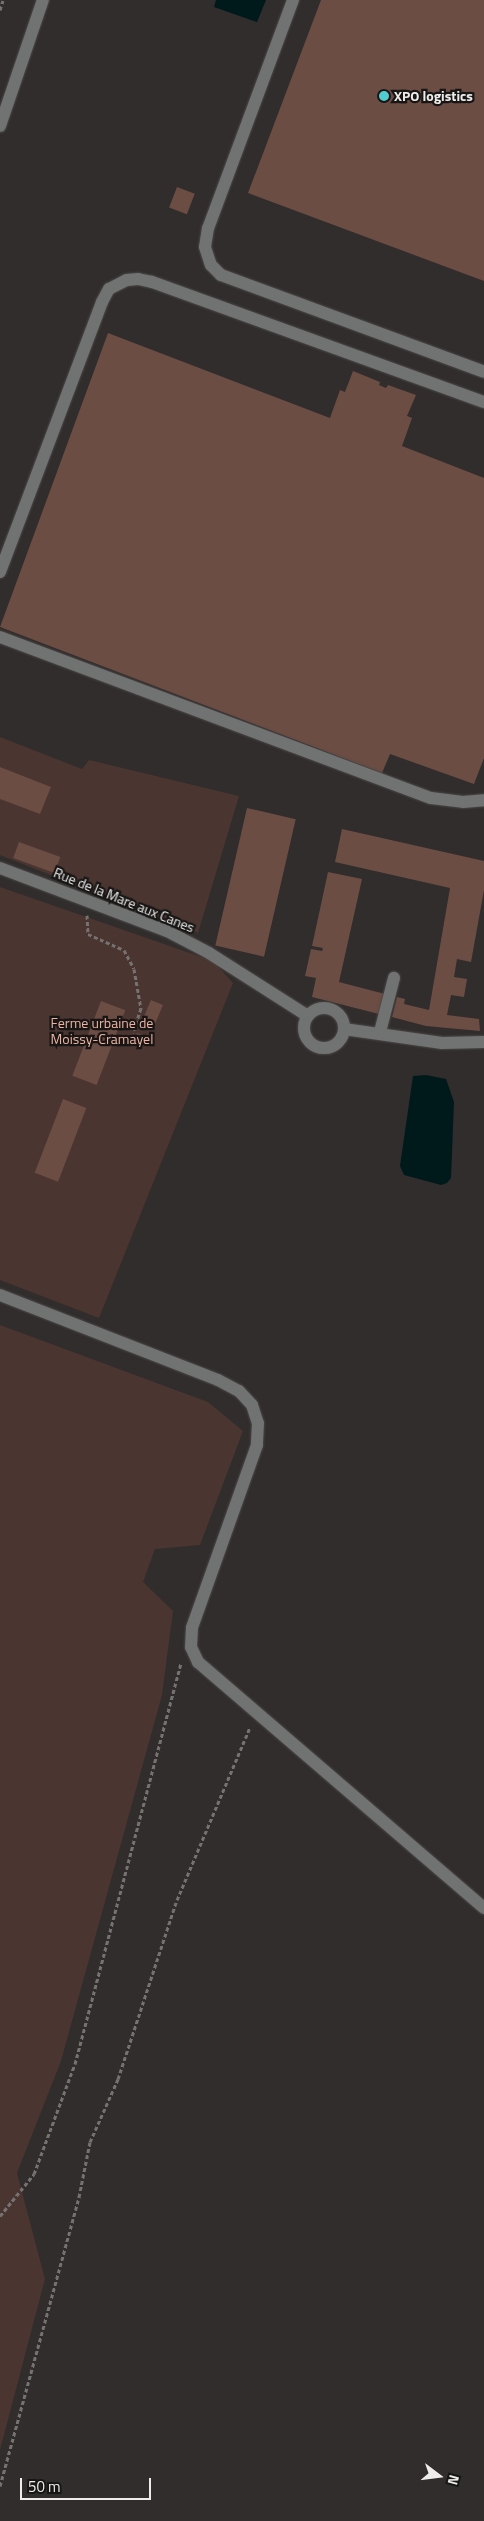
<!DOCTYPE html>
<html>
<head>
<meta charset="utf-8">
<style>
	body { margin:0 }
	#map { position:relative; width:484px; height:2521px; overflow:hidden; background:#302d2c; font-family:"Titillium Web",sans-serif }
	div>[style] { position:absolute }
	[style*='--x'] { left:calc(var(--x)*1px); top:calc(var(--y)*1px); width:calc(var(--w)*1px); rotate:calc(var(--a)*1deg) }
	.green>* { inset:0; background:#4a3530 }
	.water>* { inset:0; background:#00191a }
	.building>* { inset:0; background:#6c4d44; transform-origin:0 0 }
	.path>* { height:3px; margin-top:-1.5px; transform-origin:0; background:repeating-linear-gradient(90deg,#757271 0 4px,transparent 0 6.5px) }
	.roads { filter:drop-shadow(0 0 1px #4b4847) drop-shadow(0 0 1px #4b4847) }
	.minor>* { height:12px; margin:-6px; padding:0 6px; transform-origin:6px; border-radius:6px; background:#717272 }
	.minor>.ring { margin:-6px; padding:0; box-sizing:content-box; background:none; border:12px solid #717272; border-radius:50% }
	.dots>* { width:14px; height:14px; translate:-50% -50%; box-sizing:border-box; border:2px solid #171615; border-radius:50% }
	span { translate:-50% -50%; white-space:nowrap; text-align:center; line-height:1.15; -webkit-text-stroke:4.5px #171615; paint-order:stroke }
	.poi-label { font-size:14px; color:#efedec; font-weight:700 }
	.left { translate:0 -50%; text-align:left }
	.street-label { font-size:14px; color:#efedec }
	.park-label { font-size:14px; color:#efb2a2 }
	.north { position:absolute; left:414px; top:2451px; width:50px; height:50px; -webkit-text-stroke:4px #171615; paint-order:stroke; rotate:105deg; font-size:14px; font-weight:700; line-height:20px; text-align:center; color:#efedec }
	.north::after { content:''; display:block; margin:auto; width:18px; height:22px; background:#efedec; clip-path:polygon(50% 0,100% 100%,50% 72%,0 100%) }
	.scale { position:absolute; left:20px; top:2478px; width:131px; height:22px; box-sizing:border-box; border:2px solid #efedec; border-top:0; padding-left:6px; font-size:15px; line-height:18px; white-space:nowrap; color:#efedec; -webkit-text-stroke:4px #171615; paint-order:stroke }
</style>
</head>
<body>
<div id="map">
	<div class="green">
		<i style="clip-path:polygon(0 737px,82px 769px,89px 760px,239px 796px,198px 933px,0 855px)"></i>
		<i style="clip-path:polygon(0 887px,213px 961px,233px 983px,99px 1318px,0 1280px)"></i>
		<i style="clip-path:polygon(0 1325px,208px 1402px,243px 1431px,200px 1545px,155px 1549px,143px 1582px,173px 1611px,162px 1695px,61px 2061px,17px 2173px,45px 2279px,0 2450px)"></i>
	</div>
	<div class="water">
		<i style="clip-path:polygon(216px 0,266px 0,257px 22px,214px 7px)"></i>
		<i style="clip-path:polygon(426px 1075px,446px 1079px,454px 1102px,451px 1178px,447px 1183px,441px 1185px,404px 1175px,400px 1166px,413px 1076px)"></i>
	</div>
	<div class="building">
		<i style="clip-path:polygon(321px 0,484px 0,484px 281px,248px 193px)"></i>
		<i style="left:177px;top:187px;width:19px;height:22px;rotate:21deg"></i>
		<i style="clip-path:polygon(108px 333px,330px 418px,340px 390px,345px 392px,353px 371px,380px 382px,379px 385px,386px 388px,388px 385px,416px 395px,407px 416px,412px 418px,402px 446px,484px 478px,484px 758px,474px 784px,390px 754px,382px 773px,0 627px)"></i>
		<i style="clip-path:polygon(0 767px,51px 787px,40px 814px,0 799px)"></i>
		<i style="left:247px;top:808px;width:50px;height:141px;rotate:13deg"></i>
		<i style="clip-path:polygon(342px 829px,484px 861px,484px 890px,471px 962px,457px 959px,454px 977px,467px 979px,464px 997px,451px 995px,447px 1015px,479px 1019px,480px 1031px,426px 1026px,392px 1017px,397px 997px,405px 999px,404px 1004px,429px 1010px,450px 888px,335px 862px)"></i>
		<i style="left:19px;top:842px;width:44px;height:17px;rotate:20deg"></i>
		<i style="clip-path:polygon(328px 872px,362px 879px,339px 982px,385px 994px,379px 1014px,312px 997px,316px 978px,305px 976px,311px 949px,322px 951px,323px 948px,312px 946px)"></i>
		<i style="left:151px;top:1000px;width:13px;height:25px;rotate:23deg"></i>
		<i style="left:101px;top:1001px;width:26px;height:80px;rotate:21deg"></i>
		<i style="left:137px;top:1033px;width:9px;height:7px;rotate:18deg"></i>
		<i style="left:63px;top:1099px;width:25px;height:79px;rotate:21deg"></i>
	</div>
	<div class="path">
		<i style="--x:0;--y:10;--w:10;--a:-73"></i>
		<i style="--x:87;--y:915;--w:19;--a:87"></i>
		<i style="--x:88;--y:934;--w:39;--a:24"></i>
		<i style="--x:124;--y:950;--w:21;--a:62"></i>
		<i style="--x:134;--y:969;--w:40;--a:80"></i>
		<i style="--x:141;--y:1008;--w:26;--a:108"></i>
		<i style="--x:0;--y:2216;--w:54;--a:-51"></i>
		<i style="--x:34;--y:2174;--w:117;--a:-69.6"></i>
		<i style="--x:75;--y:2064;--w:415;--a:-75.2"></i>
		<i style="--x:0;--y:2486;--w:300;--a:-74.7"></i>
		<i style="--x:79;--y:2197;--w:56;--a:-78.7"></i>
		<i style="--x:90;--y:2142;--w:69;--a:-66"></i>
		<i style="--x:118;--y:2079;--w:188;--a:-71.8"></i>
		<i style="--x:177;--y:1900;--w:188;--a:-67.1"></i>
	</div>
	<div class="roads">
		<div class="minor">
			<i style="--x:293;--y:0;--w:243;--a:110.4"></i>
			<i style="--x:208;--y:228;--w:19;--a:99"></i>
			<i style="--x:205;--y:247;--w:19;--a:72"></i>
			<i style="--x:211;--y:265;--w:14;--a:45"></i>
			<i style="--x:221;--y:275;--w:280;--a:20.2"></i>
			<i style="--x:0;--y:126;--w:133;--a:-71.2"></i>
			<i style="--x:0;--y:572;--w:289;--a:-69.3"></i>
			<i style="--x:102;--y:302;--w:15;--a:-62"></i>
			<i style="--x:109;--y:289;--w:20;--a:-27"></i>
			<i style="--x:127;--y:280;--w:11;--a:-5"></i>
			<i style="--x:138;--y:279;--w:14;--a:12"></i>
			<i style="--x:152;--y:282;--w:353;--a:19.9"></i>
			<i style="--x:0;--y:637;--w:460;--a:20.5"></i>
			<i style="--x:431;--y:798;--w:32;--a:7"></i>
			<i style="--x:463;--y:802;--w:21;--a:-5"></i>
			<i style="--x:0;--y:868;--w:178;--a:20.7"></i>
			<i style="--x:167;--y:931;--w:47;--a:27.6"></i>
			<i style="--x:209;--y:953;--w:117;--a:32.5"></i>
			<i class="ring" style="left:304px;top:1008px;width:28px;height:28px"></i>
			<i style="--x:344;--y:1029;--w:99;--a:8.1"></i>
			<i style="--x:442;--y:1043;--w:42;--a:-1.4"></i>
			<i style="--x:380;--y:1032;--w:56;--a:-75.5"></i>
			<i style="--x:0;--y:1295;--w:234;--a:21.3"></i>
			<i style="--x:218;--y:1380;--w:24;--a:28"></i>
			<i style="--x:239;--y:1391;--w:19;--a:47"></i>
			<i style="--x:252;--y:1405;--w:19;--a:72"></i>
			<i style="--x:258;--y:1423;--w:22;--a:93"></i>
			<i style="--x:257;--y:1445;--w:194;--a:109.6"></i>
			<i style="--x:192;--y:1628;--w:19;--a:93"></i>
			<i style="--x:191;--y:1647;--w:17;--a:65"></i>
			<i style="--x:198;--y:1662;--w:377;--a:40.7"></i>
		</div>
	</div>
	<div class="dots">
		<i style="left:384px;top:96px;background:#52cdcf"></i>
	</div>
	<div class="poi-label">
		<span class="left" style="left:394px;top:96px">XPO logistics</span>
	</div>
	<div class="street-label">
		<span style="left:124px;top:900px;rotate:22deg">Rue de la Mare aux Canes</span>
	</div>
	<div class="park-label">
		<span style="left:102px;top:1031px">Ferme urbaine de<br>Moissy-Cramayel</span>
	</div>
	<div class="north">N</div>
	<div class="scale">50 m</div>
</div>
</body>
</html>
